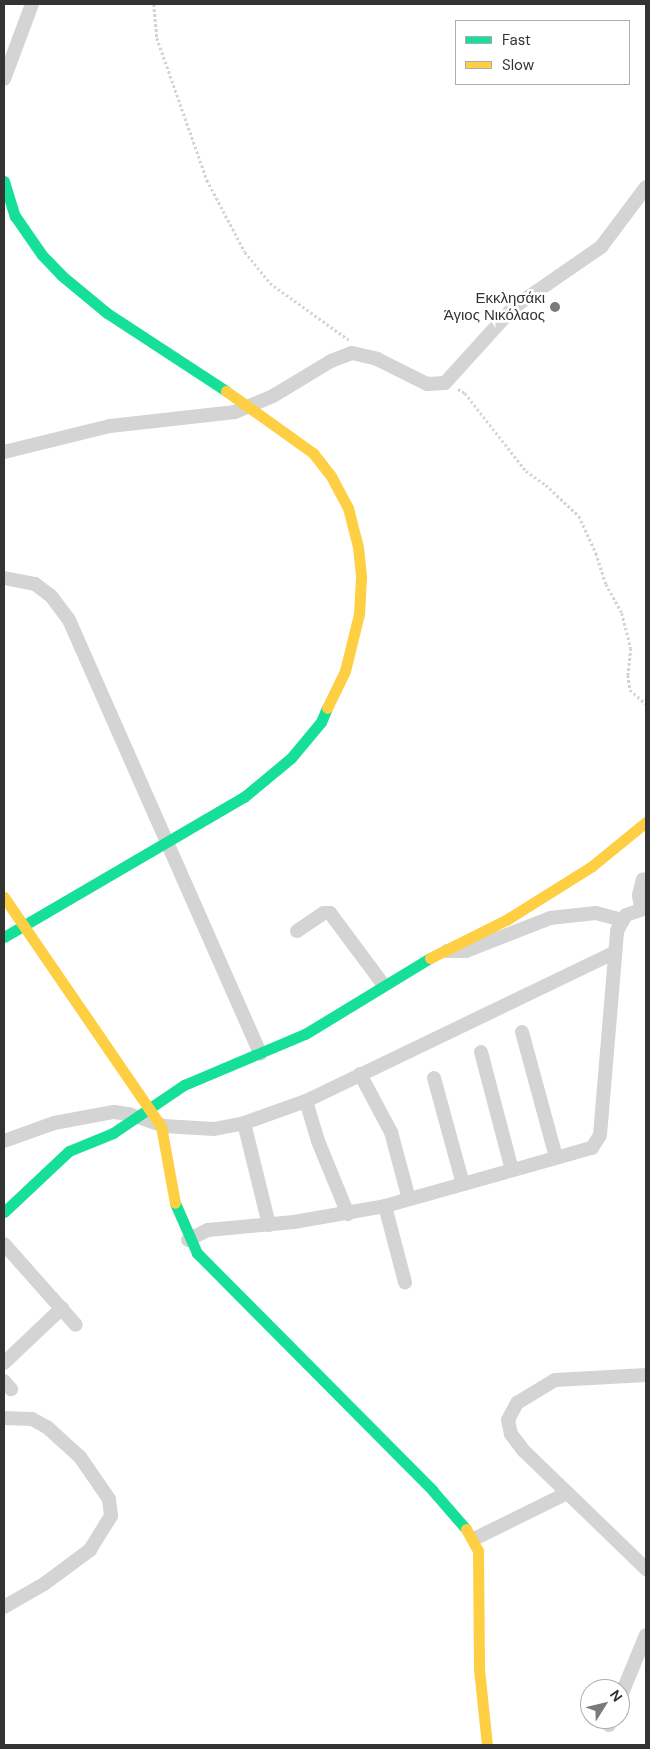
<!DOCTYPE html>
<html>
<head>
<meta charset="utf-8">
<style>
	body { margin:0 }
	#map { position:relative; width:650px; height:1749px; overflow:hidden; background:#fff; font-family:"DM Sans",sans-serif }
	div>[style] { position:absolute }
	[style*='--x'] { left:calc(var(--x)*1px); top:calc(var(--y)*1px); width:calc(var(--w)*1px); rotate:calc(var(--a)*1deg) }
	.path>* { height:2.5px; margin-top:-1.25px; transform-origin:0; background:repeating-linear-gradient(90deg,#d3d3d3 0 2.5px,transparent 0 5px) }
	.street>* { height:14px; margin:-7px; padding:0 7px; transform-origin:7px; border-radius:7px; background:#d4d4d4 }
	.fast>* { height:11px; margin:-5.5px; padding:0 5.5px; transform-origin:5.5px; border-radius:5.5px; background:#16e098 }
	.slow>* { height:11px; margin:-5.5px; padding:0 5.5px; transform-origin:5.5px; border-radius:5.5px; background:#ffcf43 }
	.dots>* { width:14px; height:14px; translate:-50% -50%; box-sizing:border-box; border:2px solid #fff; border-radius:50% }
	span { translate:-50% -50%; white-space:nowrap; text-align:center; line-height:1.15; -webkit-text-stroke:5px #fff; paint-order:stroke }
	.poi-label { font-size:15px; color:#333 }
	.right { translate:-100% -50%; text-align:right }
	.frame { position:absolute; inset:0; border:5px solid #333; pointer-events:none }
	.legend { position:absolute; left:455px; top:20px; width:175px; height:65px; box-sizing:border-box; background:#fff; border:1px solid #adadad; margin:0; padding:6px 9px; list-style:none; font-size:15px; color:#333 }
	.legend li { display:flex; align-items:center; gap:10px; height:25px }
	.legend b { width:25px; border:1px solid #adadad }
	.north { position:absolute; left:580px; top:1679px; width:50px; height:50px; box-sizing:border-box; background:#fff; border:1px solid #adadad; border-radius:50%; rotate:54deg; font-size:14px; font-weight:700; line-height:20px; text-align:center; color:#333 }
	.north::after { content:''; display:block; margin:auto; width:18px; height:22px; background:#7a7a7a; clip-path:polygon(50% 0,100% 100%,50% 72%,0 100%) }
</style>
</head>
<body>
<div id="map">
	<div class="path">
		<i style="--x:154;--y:4;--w:34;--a:85"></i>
		<i style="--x:157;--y:38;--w:151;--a:70.6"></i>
		<i style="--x:207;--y:180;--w:81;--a:62.2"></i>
		<i style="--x:245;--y:252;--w:40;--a:51"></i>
		<i style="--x:270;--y:283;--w:97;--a:35.8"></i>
		<i style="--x:458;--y:389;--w:8;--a:30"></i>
		<i style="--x:465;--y:393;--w:99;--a:52"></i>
		<i style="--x:526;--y:471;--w:24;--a:35"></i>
		<i style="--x:546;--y:485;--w:45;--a:43.2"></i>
		<i style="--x:579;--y:516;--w:41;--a:65.3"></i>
		<i style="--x:596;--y:553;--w:33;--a:72"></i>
		<i style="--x:606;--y:584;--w:33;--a:61"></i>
		<i style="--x:622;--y:613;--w:36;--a:76"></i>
		<i style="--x:631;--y:648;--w:27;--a:96"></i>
		<i style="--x:628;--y:675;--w:15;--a:82"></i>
		<i style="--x:630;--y:690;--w:21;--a:41"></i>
	</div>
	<div class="street">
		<i style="--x:4;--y:79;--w:80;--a:-69.5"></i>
		<i style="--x:4;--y:452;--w:109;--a:-13.8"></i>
		<i style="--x:110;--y:426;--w:126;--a:-6.4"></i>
		<i style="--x:235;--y:412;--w:41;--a:-22.8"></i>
		<i style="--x:273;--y:396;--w:68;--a:-31.1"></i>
		<i style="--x:331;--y:361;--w:22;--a:-21"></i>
		<i style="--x:352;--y:353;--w:26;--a:13"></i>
		<i style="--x:377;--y:359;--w:56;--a:26.6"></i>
		<i style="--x:427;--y:384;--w:18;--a:-3"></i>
		<i style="--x:445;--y:383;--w:103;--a:-47.8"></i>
		<i style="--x:514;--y:307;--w:106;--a:-34.6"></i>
		<i style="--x:601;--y:247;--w:75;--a:-53.1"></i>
		<i style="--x:4;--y:578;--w:32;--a:11"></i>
		<i style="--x:35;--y:584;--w:20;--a:37"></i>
		<i style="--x:51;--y:596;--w:30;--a:53"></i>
		<i style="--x:69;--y:620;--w:474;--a:66.2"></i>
		<i style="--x:641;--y:908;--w:13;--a:-99"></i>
		<i style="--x:639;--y:895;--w:16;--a:-76"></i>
		<i style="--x:297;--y:931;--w:32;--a:-34"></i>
		<i style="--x:324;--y:913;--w:6;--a:0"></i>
		<i style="--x:330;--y:913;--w:89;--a:53.3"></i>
		<i style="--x:447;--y:951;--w:19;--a:0"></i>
		<i style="--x:466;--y:951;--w:90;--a:-21.4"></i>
		<i style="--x:550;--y:918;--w:46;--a:-6.2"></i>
		<i style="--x:596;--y:913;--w:27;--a:15"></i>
		<i style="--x:522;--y:1032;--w:130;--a:74.8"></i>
		<i style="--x:481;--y:1052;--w:122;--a:75.3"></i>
		<i style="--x:360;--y:1074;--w:66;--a:61.9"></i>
		<i style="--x:391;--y:1132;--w:69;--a:75"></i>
		<i style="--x:434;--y:1078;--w:110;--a:74.7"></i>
		<i style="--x:306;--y:1101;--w:42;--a:73.3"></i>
		<i style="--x:318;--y:1141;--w:79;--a:67.7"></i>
		<i style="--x:244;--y:1123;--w:105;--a:76.2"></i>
		<i style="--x:4;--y:1141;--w:53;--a:-19.8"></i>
		<i style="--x:54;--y:1123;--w:61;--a:-10.4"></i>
		<i style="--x:114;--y:1112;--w:15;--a:8"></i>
		<i style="--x:129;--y:1114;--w:36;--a:19"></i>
		<i style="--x:163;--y:1126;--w:51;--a:3.4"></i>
		<i style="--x:214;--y:1129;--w:31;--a:-11"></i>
		<i style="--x:244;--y:1123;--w:66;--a:-19.5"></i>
		<i style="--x:306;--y:1101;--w:343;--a:-25.7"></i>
		<i style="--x:385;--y:1206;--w:79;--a:75.3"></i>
		<i style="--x:188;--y:1240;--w:22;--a:-27"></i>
		<i style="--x:208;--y:1230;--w:86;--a:-5.3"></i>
		<i style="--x:294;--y:1222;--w:92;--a:-10"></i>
		<i style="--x:385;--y:1206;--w:215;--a:-15.7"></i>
		<i style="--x:592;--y:1148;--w:15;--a:-58"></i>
		<i style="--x:600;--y:1135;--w:205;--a:-85.2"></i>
		<i style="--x:617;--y:931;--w:18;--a:-61"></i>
		<i style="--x:626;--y:915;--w:21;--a:-19"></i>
		<i style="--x:4;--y:1244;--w:108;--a:48.4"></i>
		<i style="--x:4;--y:1363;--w:80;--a:-43.5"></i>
		<i style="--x:646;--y:1375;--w:91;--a:176.9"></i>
		<i style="--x:555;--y:1380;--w:44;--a:148.8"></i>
		<i style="--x:517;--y:1403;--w:19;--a:118"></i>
		<i style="--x:508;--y:1420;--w:14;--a:78"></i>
		<i style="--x:511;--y:1434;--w:21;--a:53"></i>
		<i style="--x:524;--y:1451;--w:170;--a:44"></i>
		<i style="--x:4;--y:1381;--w:11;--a:49"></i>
		<i style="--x:4;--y:1418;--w:28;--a:2"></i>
		<i style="--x:32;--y:1419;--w:18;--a:29"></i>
		<i style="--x:48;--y:1428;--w:43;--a:42.2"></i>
		<i style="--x:80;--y:1457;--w:51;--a:55.4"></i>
		<i style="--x:109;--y:1499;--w:17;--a:83"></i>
		<i style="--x:111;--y:1516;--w:40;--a:122"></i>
		<i style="--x:90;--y:1550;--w:57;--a:143.5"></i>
		<i style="--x:44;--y:1584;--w:46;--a:150.1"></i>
		<i style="--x:474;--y:1539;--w:104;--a:-26.3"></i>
		<i style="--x:620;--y:1698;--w:68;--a:-67.6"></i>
		<i style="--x:609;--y:1725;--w:6;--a:-72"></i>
	</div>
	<div class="fast">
		<i style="--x:4;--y:181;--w:37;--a:73"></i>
		<i style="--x:15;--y:216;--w:47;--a:55.3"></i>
		<i style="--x:42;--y:255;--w:28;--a:46"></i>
		<i style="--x:61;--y:275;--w:60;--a:39.6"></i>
		<i style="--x:107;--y:313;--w:142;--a:33.2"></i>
		<i style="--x:4;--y:937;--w:278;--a:-30.3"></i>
		<i style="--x:244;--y:797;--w:61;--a:-39.7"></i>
		<i style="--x:291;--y:758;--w:47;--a:-50.2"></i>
		<i style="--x:321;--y:722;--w:15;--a:-67"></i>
		<i style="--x:175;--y:1203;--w:55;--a:66.3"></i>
		<i style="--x:197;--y:1253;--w:335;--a:45.2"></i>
		<i style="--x:433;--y:1491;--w:50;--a:49"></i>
		<i style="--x:4;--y:1212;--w:89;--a:-43.2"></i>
		<i style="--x:69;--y:1151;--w:48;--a:-22.2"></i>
		<i style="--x:113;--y:1133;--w:86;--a:-34.1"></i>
		<i style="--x:184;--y:1085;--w:131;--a:-22.9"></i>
		<i style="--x:305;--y:1034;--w:146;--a:-31.3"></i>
	</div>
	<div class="slow">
		<i style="--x:226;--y:391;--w:107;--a:35.5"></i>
		<i style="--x:313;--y:453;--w:29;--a:52"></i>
		<i style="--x:331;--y:476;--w:36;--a:62"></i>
		<i style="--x:348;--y:508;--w:40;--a:75.6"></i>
		<i style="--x:358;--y:547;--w:30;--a:84"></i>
		<i style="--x:361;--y:577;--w:37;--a:93"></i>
		<i style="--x:359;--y:614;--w:59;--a:103.8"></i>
		<i style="--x:345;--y:671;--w:41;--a:115.9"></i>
		<i style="--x:4;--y:897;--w:278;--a:55.6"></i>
		<i style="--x:161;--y:1126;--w:78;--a:79.7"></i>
		<i style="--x:430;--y:958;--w:85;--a:-26.6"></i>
		<i style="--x:506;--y:920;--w:102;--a:-32.1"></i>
		<i style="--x:592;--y:866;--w:70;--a:-39.2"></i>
		<i style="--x:466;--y:1529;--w:25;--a:61"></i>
		<i style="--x:478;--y:1551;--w:118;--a:89.5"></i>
		<i style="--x:479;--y:1669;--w:76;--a:84"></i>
	</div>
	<div class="dots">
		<i style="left:555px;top:307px;background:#7a7a7a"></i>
	</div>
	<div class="poi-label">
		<span class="right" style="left:545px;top:307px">Εκκλησάκι<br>Άγιος Νικόλαος</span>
	</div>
	<div class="frame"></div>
	<ul class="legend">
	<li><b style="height:6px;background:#16e098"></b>Fast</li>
	<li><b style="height:6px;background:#ffcf43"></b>Slow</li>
	</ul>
	<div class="north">N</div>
</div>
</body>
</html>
